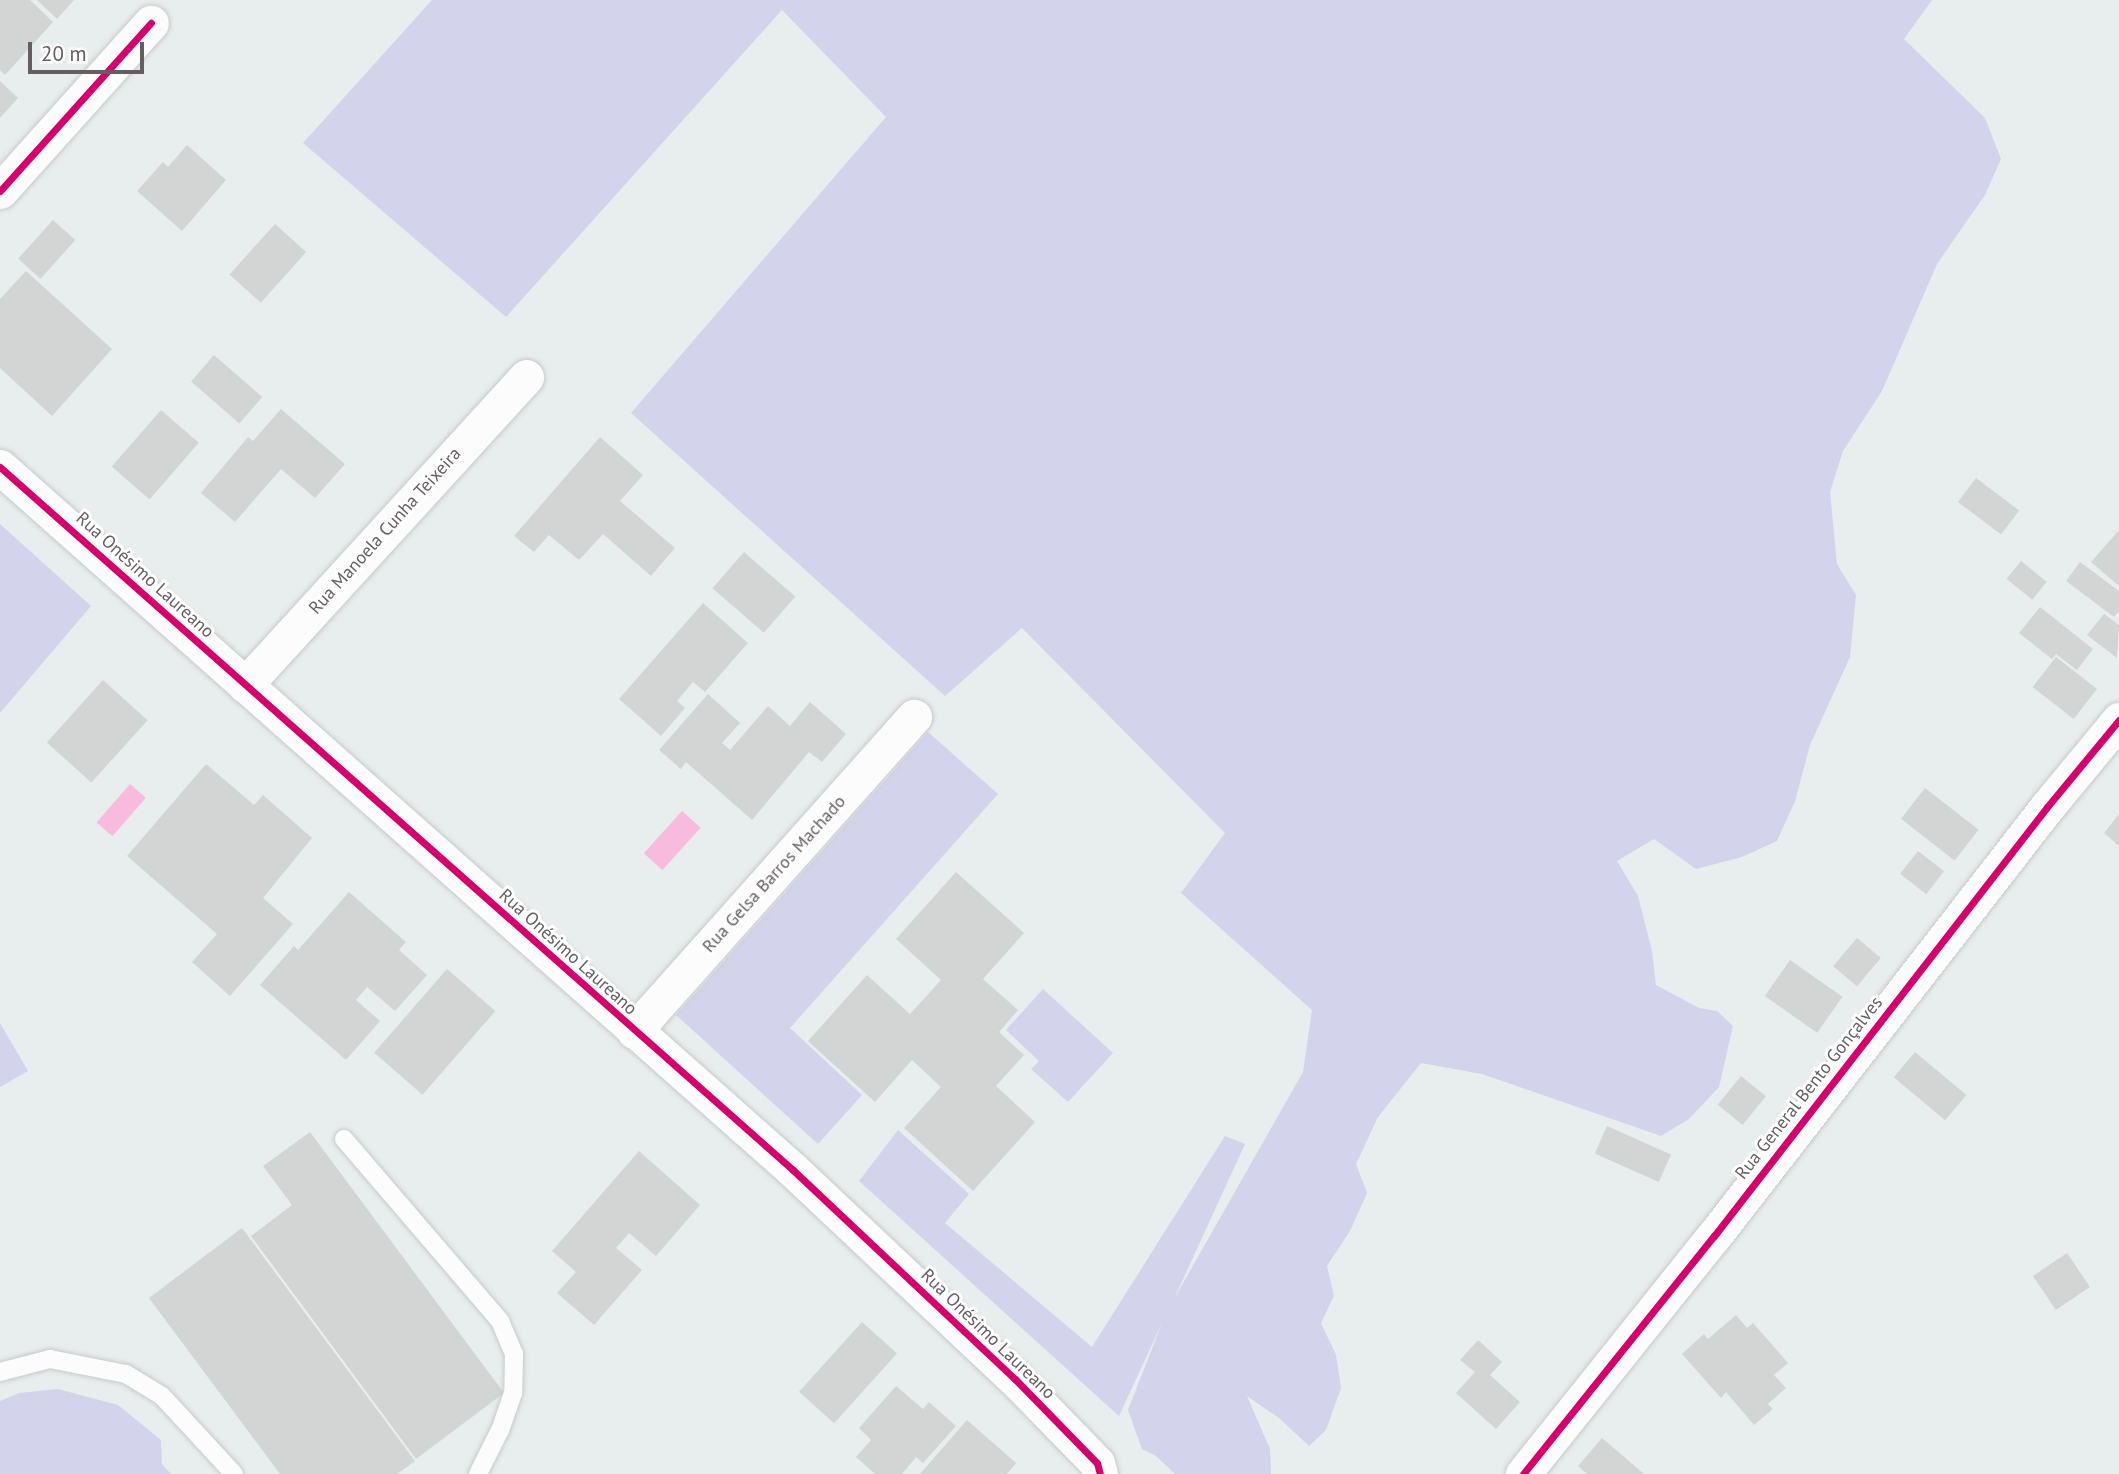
<!DOCTYPE html>
<html>
<head>
<meta charset="utf-8">
<style>
	body { margin:0 }
	#map { position:relative; width:2119px; height:1474px; overflow:hidden; background:#e8eded; font-family:"PT Sans",sans-serif }
	div>[style] { position:absolute }
	[style*='--x'] { left:calc(var(--x)*1px); top:calc(var(--y)*1px); width:calc(var(--w)*1px); rotate:calc(var(--a)*1deg) }
	.green>* { inset:0; background:#d3d4eb }
	.water>* { inset:0; background:#f8bbdd; transform-origin:0 0 }
	.building>* { inset:0; background:#d2d5d4; transform-origin:0 0 }
	.roads { filter:drop-shadow(0 0 2px #c8caca) drop-shadow(0 0 2px #c8caca) }
	.lane>* { height:18px; margin:-9px; padding:0 9px; transform-origin:9px; border-radius:9px; background:#fcfcfc }
	.street>* { height:35px; margin:-17.5px; padding:0 17.5px; transform-origin:17.5px; border-radius:17.5px; background:#fcfcfc }
	.cycleway>* { height:7px; margin:-3.5px; padding:0 3.5px; transform-origin:3.5px; border-radius:3.5px; background:#d6006c }
	span { translate:-50% -50%; white-space:nowrap; text-align:center; line-height:1.15; -webkit-text-stroke:6px #fff; paint-order:stroke }
	.street-label { font-size:18px; color:#665d61 }
	.scale { position:absolute; left:28px; top:42px; width:116px; height:32px; box-sizing:border-box; border:4px solid #665d61; border-top:0; padding-left:9px; font-size:21px; line-height:24px; white-space:nowrap; color:#665d61; -webkit-text-stroke:5px #fff; paint-order:stroke }
</style>
</head>
<body>
<div id="map">
	<div class="green">
		<i style="clip-path:polygon(432px 0,1932px 0,1904px 39px,1985px 118px,2001px 159px,1985px 195px,1937px 264px,1882px 391px,1843px 451px,1830px 492px,1837px 564px,1856px 595px,1850px 657px,1810px 745px,1795px 801px,1777px 841px,1742px 857px,1696px 869px,1654px 839px,1617px 861px,1638px 896px,1652px 951px,1656px 985px,1699px 1008px,1717px 1011px,1733px 1026px,1719px 1087px,1689px 1119px,1661px 1136px,1482px 1074px,1421px 1063px,1378px 1117px,1356px 1164px,1367px 1193px,1350px 1231px,1327px 1266px,1334px 1296px,1321px 1323px,1336px 1355px,1341px 1388px,1326px 1430px,1309px 1446px,1279px 1418px,1247px 1396px,1270px 1449px,1271px 1474px,1175px 1474px,1156px 1456px,1142px 1449px,1128px 1410px,1162px 1323px,1119px 1416px,859px 1181px,898px 1130px,969px 1194px,945px 1223px,1092px 1347px,1225px 1136px,1245px 1144px,1174px 1299px,1303px 1072px,1312px 1010px,1181px 893px,1225px 833px,1022px 628px,945px 696px,631px 413px,886px 117px,782px 10px,506px 317px,303px 143px)"></i>
		<i style="clip-path:polygon(0 524px,91px 606px,0 713px)"></i>
		<i style="clip-path:polygon(928px 732px,998px 794px,790px 1028px,862px 1095px,818px 1144px,676px 1015px)"></i>
		<i style="clip-path:polygon(1043px 989px,1113px 1053px,1068px 1102px,1031px 1069px,1039px 1061px,1006px 1030px)"></i>
		<i style="clip-path:polygon(0 1023px,28px 1071px,0 1087px)"></i>
		<i style="clip-path:polygon(58px 1389px,118px 1405px,161px 1440px,162px 1464px,171px 1474px,0 1474px,0 1401px,19px 1393px)"></i>
	</div>
	<div class="water">
		<i style="left:130px;top:784px;width:21px;height:51px;rotate:41deg"></i>
		<i style="left:682px;top:811px;width:25px;height:57px;rotate:42deg"></i>
	</div>
	<div class="building">
		<i style="clip-path:polygon(0 0,30px 0,53px 22px,5px 75px,0 70px)"></i>
		<i style="clip-path:polygon(37px 0,74px 0,57px 19px)"></i>
		<i style="clip-path:polygon(0 81px,18px 98px,0 118px)"></i>
		<i style="clip-path:polygon(187px 145px,226px 180px,182px 231px,137px 191px,163px 162px,168px 167px)"></i>
		<i style="left:53px;top:220px;width:30px;height:52px;rotate:42deg"></i>
		<i style="left:275px;top:224px;width:42px;height:68px;rotate:42deg"></i>
		<i style="clip-path:polygon(26px 271px,112px 349px,52px 416px,0 368px,0 299px)"></i>
		<i style="left:214px;top:355px;width:64px;height:35px;rotate:41deg"></i>
		<i style="clip-path:polygon(281px 409px,345px 464px,315px 498px,281px 469px,235px 522px,201px 493px,248px 437px,253px 441px)"></i>
		<i style="left:161px;top:410px;width:50px;height:75px;rotate:41deg"></i>
		<i style="clip-path:polygon(600px 437px,643px 475px,620px 501px,675px 548px,651px 576px,603px 534px,579px 560px,549px 535px,534px 552px,514px 536px)"></i>
		<i style="left:1976px;top:478px;width:54px;height:30px;rotate:37deg"></i>
		<i style="clip-path:polygon(2119px 530px,2119px 586px,2091px 562px)"></i>
		<i style="left:744px;top:552px;width:68px;height:48px;rotate:41deg"></i>
		<i style="left:2021px;top:561px;width:33px;height:23px;rotate:39deg"></i>
		<i style="clip-path:polygon(2080px 562px,2119px 591px,2119px 611px,2114px 617px,2066px 581px)"></i>
		<i style="clip-path:polygon(703px 603px,748px 643px,705px 692px,693px 682px,677px 701px,685px 708px,661px 736px,619px 699px)"></i>
		<i style="clip-path:polygon(2040px 607px,2093px 649px,2077px 670px,2056px 654px,2052px 659px,2019px 633px)"></i>
		<i style="clip-path:polygon(2104px 614px,2119px 625px,2117px 658px,2087px 635px)"></i>
		<i style="left:2056px;top:657px;width:52px;height:38px;rotate:38deg"></i>
		<i style="left:103px;top:680px;width:60px;height:84px;rotate:42deg"></i>
		<i style="clip-path:polygon(708px 694px,740px 723px,722px 743px,730px 750px,768px 706px,790px 726px,810px 702px,846px 734px,822px 762px,809px 752px,752px 820px,686px 762px,681px 769px,659px 750px)"></i>
		<i style="clip-path:polygon(206px 764px,254px 805px,263px 795px,312px 838px,263px 898px,293px 924px,230px 996px,192px 962px,217px 934px,127px 856px)"></i>
		<i style="left:1925px;top:788px;width:68px;height:39px;rotate:38deg"></i>
		<i style="clip-path:polygon(2119px 814px,2119px 846px,2104px 833px)"></i>
		<i style="left:1918px;top:851px;width:33px;height:29px;rotate:38deg"></i>
		<i style="clip-path:polygon(956px 872px,1024px 933px,983px 979px,1018px 1010px,999px 1032px,1024px 1055px,996px 1086px,1035px 1122px,973px 1191px,904px 1128px,941px 1087px,912px 1060px,875px 1102px,808px 1041px,867px 975px,910px 1014px,941px 980px,896px 939px)"></i>
		<i style="clip-path:polygon(349px 892px,406px 942px,399px 950px,427px 975px,395px 1011px,367px 987px,356px 1000px,380px 1021px,346px 1060px,260px 985px,294px 946px,298px 950px)"></i>
		<i style="left:1857px;top:938px;width:31px;height:37px;rotate:40deg"></i>
		<i style="left:1790px;top:960px;width:64px;height:44px;rotate:35deg"></i>
		<i style="left:447px;top:969px;width:64px;height:111px;rotate:41deg"></i>
		<i style="left:1915px;top:1052px;width:67px;height:33px;rotate:40deg"></i>
		<i style="left:1741px;top:1076px;width:32px;height:37px;rotate:39deg"></i>
		<i style="left:1607px;top:1126px;width:70px;height:30px;rotate:24deg"></i>
		<i style="clip-path:polygon(310px 1132px,504px 1393px,416px 1459px,251px 1236px,292px 1205px,263px 1166px)"></i>
		<i style="clip-path:polygon(639px 1151px,700px 1205px,656px 1256px,629px 1233px,616px 1248px,642px 1270px,594px 1325px,557px 1293px,576px 1272px,552px 1251px)"></i>
		<i style="clip-path:polygon(242px 1228px,415px 1461px,397px 1474px,280px 1474px,149px 1298px)"></i>
		<i style="left:2067px;top:1253px;width:41px;height:41px;rotate:56deg"></i>
		<i style="clip-path:polygon(1736px 1315px,1747px 1328px,1753px 1323px,1788px 1363px,1774px 1375px,1786px 1388px,1768px 1404px,1773px 1409px,1754px 1425px,1726px 1392px,1721px 1398px,1682px 1354px,1704px 1334px,1708px 1339px)"></i>
		<i style="left:862px;top:1322px;width:47px;height:94px;rotate:42deg"></i>
		<i style="clip-path:polygon(1478px 1340px,1502px 1362px,1490px 1375px,1520px 1402px,1496px 1429px,1456px 1393px,1475px 1372px,1460px 1360px)"></i>
		<i style="clip-path:polygon(896px 1386px,923px 1409px,929px 1402px,956px 1426px,923px 1463px,916px 1457px,902px 1474px,875px 1474px,856px 1457px,871px 1440px,859px 1428px)"></i>
		<i style="clip-path:polygon(967px 1420px,1016px 1463px,1007px 1474px,920px 1474px)"></i>
		<i style="clip-path:polygon(1602px 1438px,1644px 1474px,1587px 1474px,1578px 1466px)"></i>
	</div>
	<div class="roads">
		<div class="lane">
			<i style="--x:344;--y:1139;--w:240;--a:49.4"></i>
			<i style="--x:500;--y:1321;--w:36;--a:67"></i>
			<i style="--x:514;--y:1354;--w:39;--a:91"></i>
			<i style="--x:513;--y:1393;--w:39;--a:109"></i>
			<i style="--x:500;--y:1430;--w:49;--a:116.6"></i>
			<i style="--x:0;--y:1372;--w:52;--a:-14.6"></i>
			<i style="--x:50;--y:1359;--w:77;--a:11.2"></i>
			<i style="--x:126;--y:1374;--w:42;--a:31.4"></i>
			<i style="--x:162;--y:1396;--w:106;--a:47.3"></i>
		</div>
		<div class="street">
			<i style="--x:0;--y:191;--w:226;--a:-48.1"></i>
			<i style="--x:0;--y:467;--w:1060;--a:41.56"></i>
			<i style="--x:793;--y:1170;--w:305;--a:43.3"></i>
			<i style="--x:1015;--y:1379;--w:117;--a:45.7"></i>
			<i style="--x:1097;--y:1463;--w:11;--a:75"></i>
			<i style="--x:245;--y:685;--w:417;--a:-47.6"></i>
			<i style="--x:634;--y:1031;--w:421;--a:-48.3"></i>
			<i style="--x:1523;--y:1474;--w:305;--a:-51.3"></i>
			<i style="--x:1714;--y:1236;--w:543;--a:-52.18"></i>
			<i style="--x:2047;--y:807;--w:113;--a:-50.4"></i>
		</div>
	</div>
	<div class="cycleway">
		<i style="--x:0;--y:191;--w:226;--a:-48.1"></i>
		<i style="--x:0;--y:467;--w:1060;--a:41.56"></i>
		<i style="--x:793;--y:1170;--w:305;--a:43.3"></i>
		<i style="--x:1015;--y:1379;--w:117;--a:45.7"></i>
		<i style="--x:1097;--y:1463;--w:11;--a:75"></i>
		<i style="--x:1523;--y:1474;--w:305;--a:-51.3"></i>
		<i style="--x:1714;--y:1236;--w:543;--a:-52.18"></i>
		<i style="--x:2047;--y:807;--w:113;--a:-50.4"></i>
	</div>
	<div class="street-label">
		<span style="left:385px;top:531px;rotate:-48deg">Rua Manoela Cunha Teixeira</span>
		<span style="left:145px;top:575px;rotate:42deg">Rua Onésimo Laureano</span>
		<span style="left:774px;top:874px;rotate:-48deg">Rua Gelsa Barros Machado</span>
		<span style="left:568px;top:952px;rotate:42deg">Rua Onésimo Laureano</span>
		<span style="left:1809px;top:1088px;rotate:-52deg">Rua General Bento Gonçalves</span>
		<span style="left:988px;top:1334px;rotate:44deg">Rua Onésimo Laureano</span>
	</div>
	<div class="scale">20 m</div>
</div>
</body>
</html>
